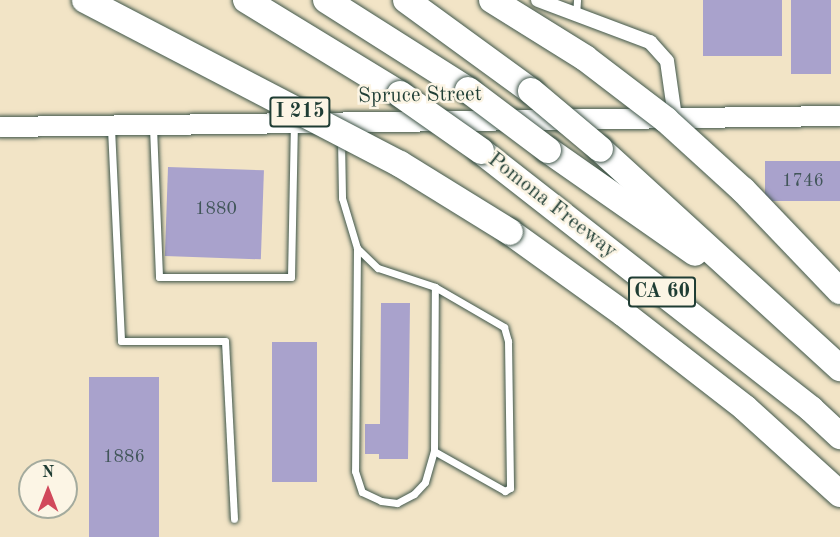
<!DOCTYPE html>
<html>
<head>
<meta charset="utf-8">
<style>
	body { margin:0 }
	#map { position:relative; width:840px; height:537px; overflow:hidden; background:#f2e4c6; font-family:"Old Standard TT",serif }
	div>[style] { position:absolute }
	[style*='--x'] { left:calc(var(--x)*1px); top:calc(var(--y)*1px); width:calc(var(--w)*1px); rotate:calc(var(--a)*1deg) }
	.building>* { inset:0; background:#a9a2cc; transform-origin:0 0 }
	.roads { filter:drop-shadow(0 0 2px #3f564a) drop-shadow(0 0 2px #3f564a) }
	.lane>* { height:7px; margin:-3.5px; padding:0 3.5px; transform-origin:3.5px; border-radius:3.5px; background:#fff }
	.street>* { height:14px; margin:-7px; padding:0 7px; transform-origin:7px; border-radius:7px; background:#fff }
	.secondary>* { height:20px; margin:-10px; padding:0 10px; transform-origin:10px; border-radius:10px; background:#fff }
	.highway>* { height:26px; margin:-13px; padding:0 13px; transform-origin:13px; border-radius:13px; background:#fff }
	.bridges { filter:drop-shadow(0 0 2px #3f564a) drop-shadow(0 0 2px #3f564a) }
	.highway-bridge>* { height:26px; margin:-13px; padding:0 13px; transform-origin:13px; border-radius:13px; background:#fff }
	span { translate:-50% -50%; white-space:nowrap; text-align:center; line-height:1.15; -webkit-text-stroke:5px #fcf5e5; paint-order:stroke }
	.number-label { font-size:18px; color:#42565a }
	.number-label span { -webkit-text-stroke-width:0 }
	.shield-label span { padding:2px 4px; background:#fcf5e5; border:2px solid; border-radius:4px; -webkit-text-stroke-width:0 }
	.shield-label { font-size:20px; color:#1f3d34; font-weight:700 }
	.street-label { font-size:21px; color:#1f3d34 }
	.north { position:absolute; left:18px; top:459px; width:60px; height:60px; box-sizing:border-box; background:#fcf5e5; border:2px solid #a4ab9e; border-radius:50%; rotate:0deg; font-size:16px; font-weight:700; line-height:24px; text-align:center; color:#1f3d34 }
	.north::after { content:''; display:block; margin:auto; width:21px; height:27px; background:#d1495b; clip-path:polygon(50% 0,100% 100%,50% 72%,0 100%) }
</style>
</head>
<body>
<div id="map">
	<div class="building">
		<i style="left:703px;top:0;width:79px;height:56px"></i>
		<i style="left:791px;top:0;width:40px;height:74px"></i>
		<i style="left:765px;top:161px;width:75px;height:40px"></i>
		<i style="left:168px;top:167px;width:96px;height:89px;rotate:2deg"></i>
		<i style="clip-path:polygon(381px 303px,410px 303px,408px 459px,379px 459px,379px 454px,365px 454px,365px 424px,380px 424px)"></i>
		<i style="left:272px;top:342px;width:45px;height:140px"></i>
		<i style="left:89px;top:377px;width:70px;height:160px"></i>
	</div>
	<div class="roads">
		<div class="lane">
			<i style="--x:576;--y:15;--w:15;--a:-86"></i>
			<i style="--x:153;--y:127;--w:150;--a:87.7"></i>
			<i style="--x:159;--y:277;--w:132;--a:0"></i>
			<i style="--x:291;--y:277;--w:152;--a:-88.9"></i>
			<i style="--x:111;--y:128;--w:213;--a:87.3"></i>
			<i style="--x:121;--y:341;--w:104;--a:0"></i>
			<i style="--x:225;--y:341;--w:178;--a:87.1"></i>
			<i style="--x:341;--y:139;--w:59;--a:89"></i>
			<i style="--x:342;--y:198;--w:52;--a:73.3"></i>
			<i style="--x:357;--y:248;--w:29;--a:44"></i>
			<i style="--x:378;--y:268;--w:60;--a:18.4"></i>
			<i style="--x:435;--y:287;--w:80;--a:30.1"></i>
			<i style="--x:504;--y:327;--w:15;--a:74"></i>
			<i style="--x:508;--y:341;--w:147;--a:89.2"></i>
			<i style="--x:510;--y:488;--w:6;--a:149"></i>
			<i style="--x:505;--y:491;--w:81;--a:-150.6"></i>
			<i style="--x:434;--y:451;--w:164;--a:-89.7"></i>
			<i style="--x:357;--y:248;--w:223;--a:90.5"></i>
			<i style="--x:355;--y:471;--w:22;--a:72"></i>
			<i style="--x:362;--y:492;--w:21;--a:25"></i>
			<i style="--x:381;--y:501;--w:16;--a:7"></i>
			<i style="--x:397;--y:503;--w:19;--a:-28"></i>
			<i style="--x:414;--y:494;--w:16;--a:-47"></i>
			<i style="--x:425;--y:482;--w:32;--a:-74"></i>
		</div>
		<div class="street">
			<i style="--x:538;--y:0;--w:120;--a:20.6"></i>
			<i style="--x:650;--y:42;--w:25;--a:48"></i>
			<i style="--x:667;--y:61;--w:57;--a:81.9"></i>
		</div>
		<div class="secondary">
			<i style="--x:0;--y:127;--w:840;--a:-0.75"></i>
		</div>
		<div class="highway">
			<i style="--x:246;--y:0;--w:180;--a:31.4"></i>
			<i style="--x:326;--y:0;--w:168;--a:32.4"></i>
			<i style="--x:406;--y:0;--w:155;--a:36.1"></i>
			<i style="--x:600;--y:149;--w:325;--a:42.4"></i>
			<i style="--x:548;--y:150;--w:179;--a:35"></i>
			<i style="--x:481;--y:151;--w:419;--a:38"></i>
			<i style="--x:811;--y:409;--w:40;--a:43"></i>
			<i style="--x:510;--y:232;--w:140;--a:35.7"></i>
			<i style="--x:624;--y:314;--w:153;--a:37.8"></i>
			<i style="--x:745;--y:408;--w:128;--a:42.2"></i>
		</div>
	</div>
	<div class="bridges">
		<div class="highway-bridge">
			<i style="--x:85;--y:0;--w:355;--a:27.5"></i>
			<i style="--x:400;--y:164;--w:129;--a:31.7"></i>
			<i style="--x:492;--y:0;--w:110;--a:31.9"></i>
			<i style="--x:585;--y:58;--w:102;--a:37.4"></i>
			<i style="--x:666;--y:120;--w:104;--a:42.3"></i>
			<i style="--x:743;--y:190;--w:140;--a:46.2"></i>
			<i style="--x:468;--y:90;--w:100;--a:36.9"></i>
			<i style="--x:531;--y:91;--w:90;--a:40"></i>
			<i style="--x:400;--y:94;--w:99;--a:35.1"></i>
		</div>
	</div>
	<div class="number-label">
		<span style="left:803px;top:181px">1746</span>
		<span style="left:216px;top:209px">1880</span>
		<span style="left:124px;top:457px">1886</span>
	</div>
	<div class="shield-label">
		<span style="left:300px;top:112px">I 215</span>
		<span style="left:662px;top:292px">CA 60</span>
	</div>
	<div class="street-label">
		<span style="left:420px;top:96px;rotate:-1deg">Spruce Street</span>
		<span style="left:552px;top:206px;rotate:38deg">Pomona Freeway</span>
	</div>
	<div class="north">N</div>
</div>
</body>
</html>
